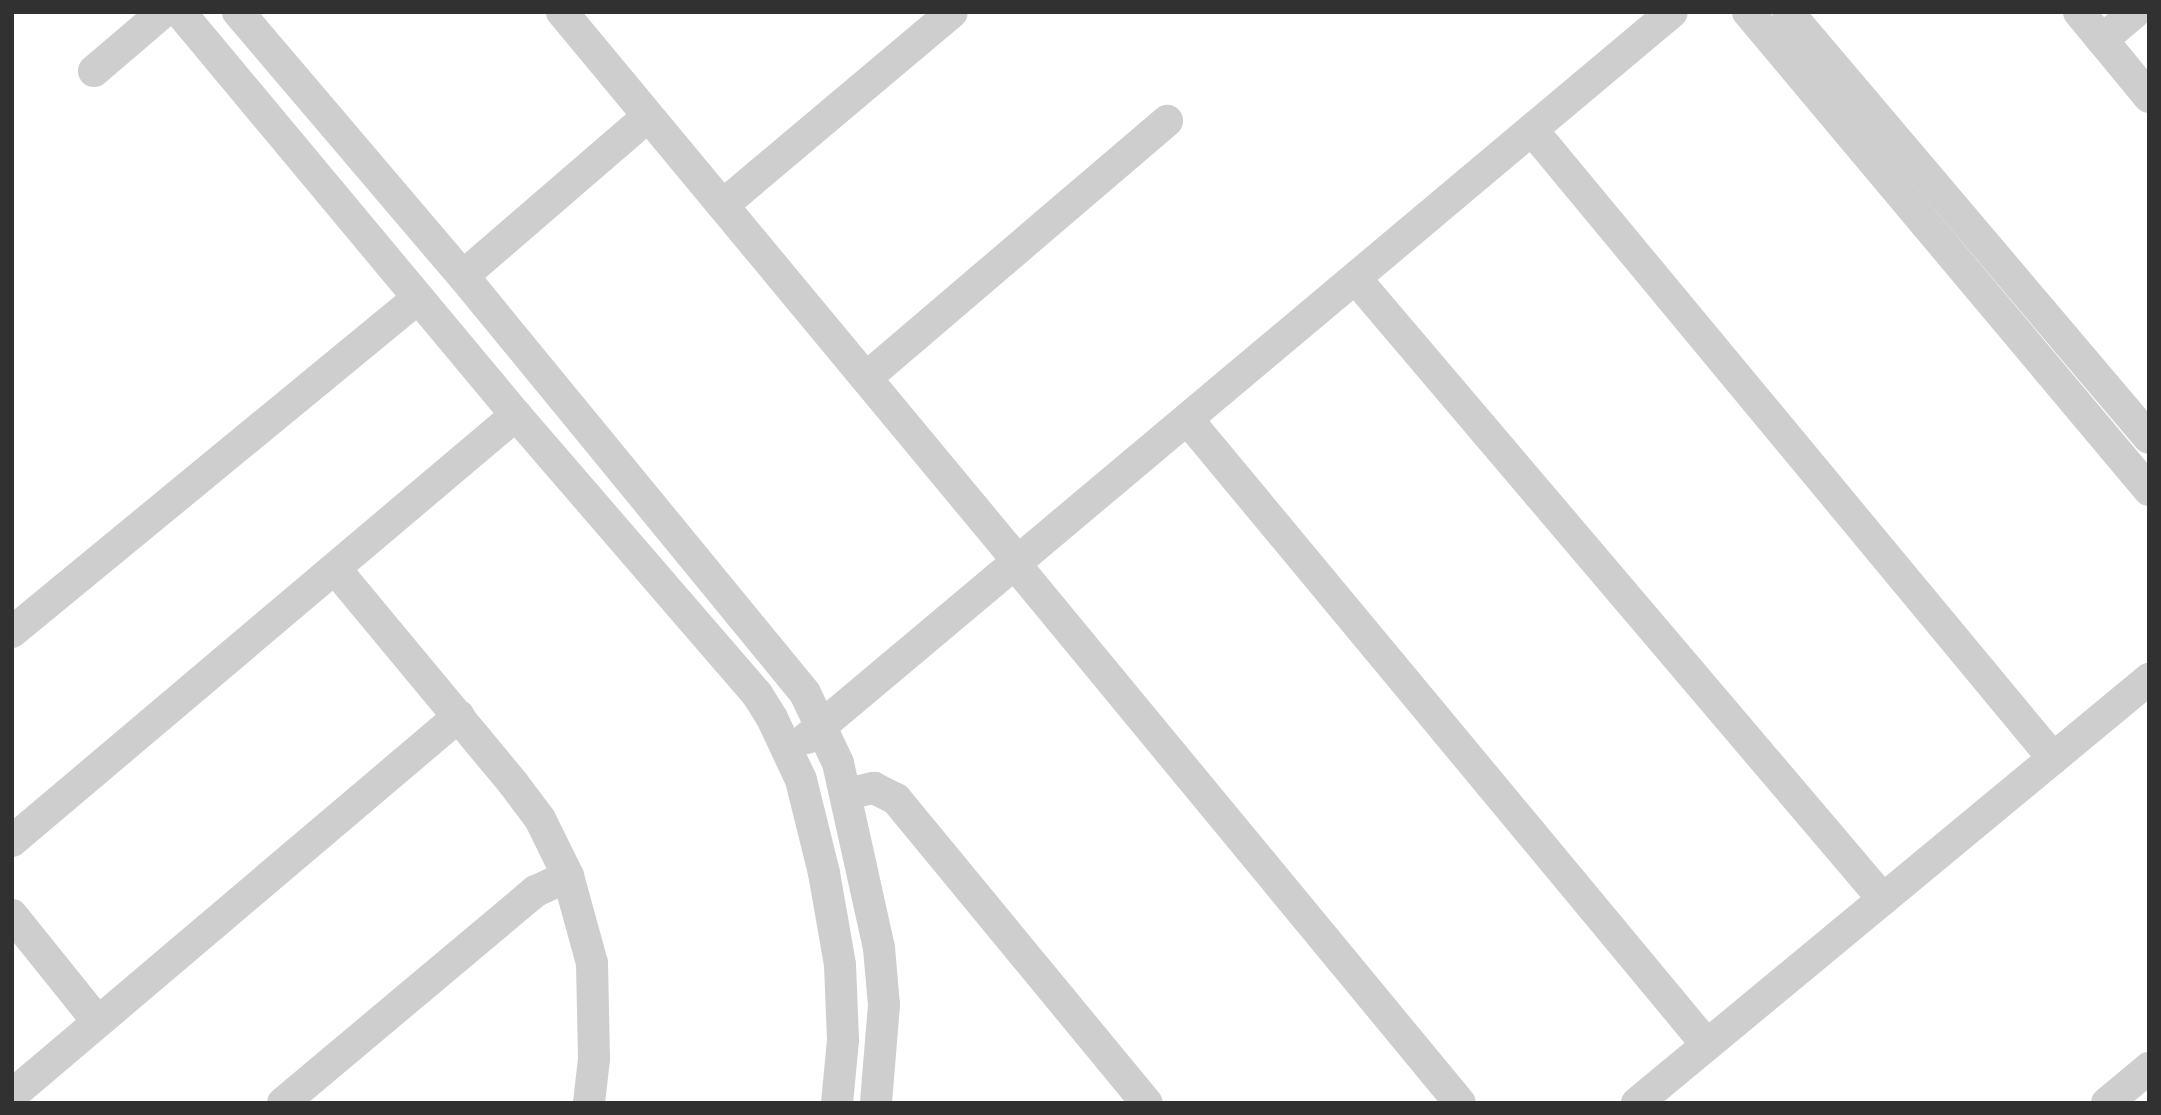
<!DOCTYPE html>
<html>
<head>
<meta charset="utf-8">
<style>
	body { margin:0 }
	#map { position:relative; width:2161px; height:1115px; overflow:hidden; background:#fff; font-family:Poppins,sans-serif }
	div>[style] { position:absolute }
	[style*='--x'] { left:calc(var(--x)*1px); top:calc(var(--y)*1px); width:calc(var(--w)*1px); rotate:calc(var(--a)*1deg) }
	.street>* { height:32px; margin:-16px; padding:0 16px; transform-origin:16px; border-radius:16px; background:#cecece }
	span { translate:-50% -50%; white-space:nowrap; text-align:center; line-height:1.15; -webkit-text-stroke:7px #fff; paint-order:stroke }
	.frame { position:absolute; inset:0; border:14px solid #313131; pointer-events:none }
</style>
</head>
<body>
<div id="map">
	<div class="street">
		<i style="--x:180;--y:12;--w:525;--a:50.18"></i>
		<i style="--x:516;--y:415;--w:369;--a:49.2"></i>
		<i style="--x:757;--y:694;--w:28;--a:58"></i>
		<i style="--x:772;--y:718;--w:68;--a:64.9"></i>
		<i style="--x:801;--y:780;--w:96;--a:76.1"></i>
		<i style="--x:824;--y:873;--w:93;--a:80.1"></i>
		<i style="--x:840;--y:965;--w:75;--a:87.7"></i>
		<i style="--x:843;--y:1040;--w:63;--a:95.4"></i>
		<i style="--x:238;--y:12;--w:347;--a:49.6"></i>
		<i style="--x:463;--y:276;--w:539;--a:50.64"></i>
		<i style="--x:805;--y:693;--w:77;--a:64.8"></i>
		<i style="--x:838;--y:763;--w:189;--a:77.5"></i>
		<i style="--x:879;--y:948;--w:57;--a:85"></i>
		<i style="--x:884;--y:1005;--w:98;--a:94.7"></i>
		<i style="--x:562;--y:12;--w:712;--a:50.3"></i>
		<i style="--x:1748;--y:12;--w:624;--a:50.01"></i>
		<i style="--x:1788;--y:12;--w:558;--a:49.72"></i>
		<i style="--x:2079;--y:12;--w:110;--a:50.5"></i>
		<i style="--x:2102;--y:40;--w:43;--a:-40.3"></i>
		<i style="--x:94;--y:71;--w:91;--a:-40.5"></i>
		<i style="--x:1533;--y:131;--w:815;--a:50.33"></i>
		<i style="--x:723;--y:205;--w:299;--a:-40.1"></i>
		<i style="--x:463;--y:276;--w:242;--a:-40.8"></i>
		<i style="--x:1356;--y:279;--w:814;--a:49.64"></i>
		<i style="--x:866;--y:378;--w:396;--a:-40.5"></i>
		<i style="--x:1188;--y:420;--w:812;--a:50.29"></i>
		<i style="--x:1014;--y:563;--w:700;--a:50.45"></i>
		<i style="--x:337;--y:571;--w:276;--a:50.3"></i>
		<i style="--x:513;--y:783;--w:45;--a:53.1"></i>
		<i style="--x:540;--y:819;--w:64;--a:63.8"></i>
		<i style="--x:568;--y:876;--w:90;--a:74.6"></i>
		<i style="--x:592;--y:963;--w:96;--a:88.8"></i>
		<i style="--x:594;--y:1059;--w:44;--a:96.5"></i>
		<i style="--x:12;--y:632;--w:526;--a:-39.44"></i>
		<i style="--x:807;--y:738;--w:1129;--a:-40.01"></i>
		<i style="--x:847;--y:794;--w:28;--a:-13"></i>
		<i style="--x:874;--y:788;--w:25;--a:27"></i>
		<i style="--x:896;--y:799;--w:394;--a:50.5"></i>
		<i style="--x:12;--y:841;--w:660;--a:-40.21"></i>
		<i style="--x:12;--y:915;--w:137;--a:51.2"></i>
		<i style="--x:12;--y:1095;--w:586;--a:-40.29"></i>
		<i style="--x:283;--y:1103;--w:330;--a:-40"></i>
		<i style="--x:536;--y:891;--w:35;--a:-25"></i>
		<i style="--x:1637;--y:1103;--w:665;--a:-39.63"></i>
		<i style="--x:2107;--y:1103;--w:55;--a:-39.8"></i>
	</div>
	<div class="frame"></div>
</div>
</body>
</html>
